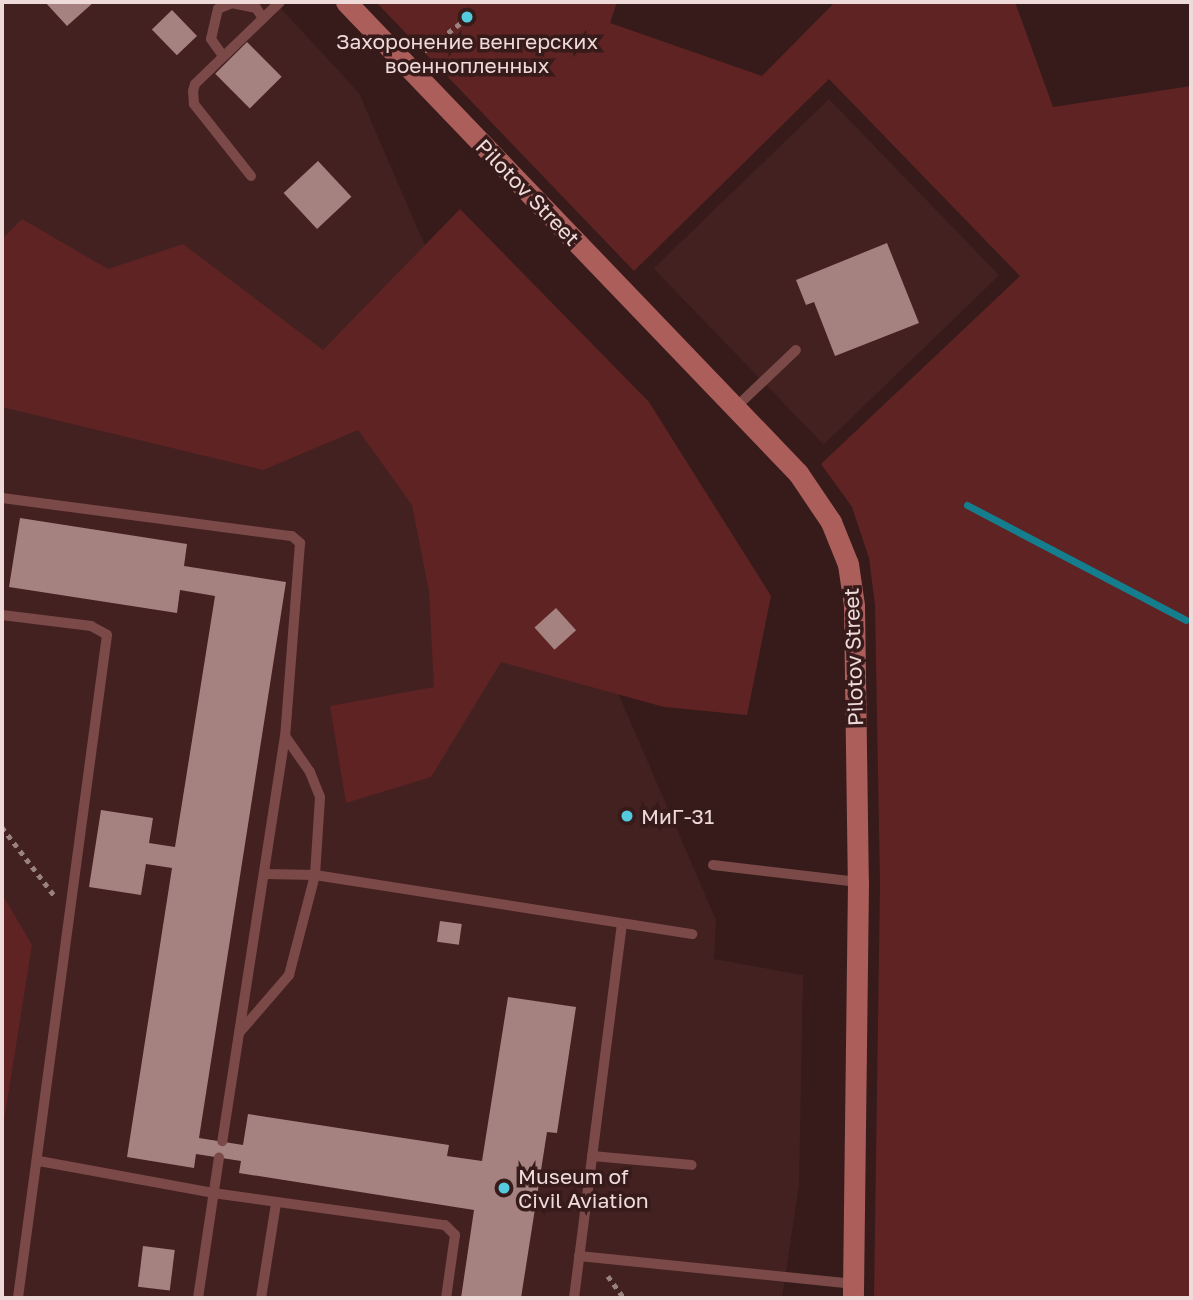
<!DOCTYPE html>
<html>
<head>
<meta charset="utf-8">
<style>
	body { margin:0 }
	#map { position:relative; width:1193px; height:1300px; overflow:hidden; background:#361b1a; font-family:"Golos Text",sans-serif }
	div>[style] { position:absolute }
	[style*='--x'] { left:calc(var(--x)*1px); top:calc(var(--y)*1px); width:calc(var(--w)*1px); rotate:calc(var(--a)*1deg) }
	.built>* { inset:0; background:#432120; transform-origin:0 0 }
	.green>* { inset:0; background:#5f2323 }
	.stream>* { height:7px; margin:-3.5px; padding:0 3.5px; transform-origin:3.5px; border-radius:3.5px; background:#157e8e }
	.building>* { inset:0; background:#a58280; transform-origin:0 0 }
	.path>* { height:4.5px; margin-top:-2.25px; transform-origin:0; background:repeating-linear-gradient(90deg,#998280 0 5px,transparent 0 10px) }
	.lane>* { height:10px; margin:-5px; padding:0 5px; transform-origin:5px; border-radius:5px; background:#7b4a48 }
	.secondary>* { height:21px; margin:-10.5px; padding:0 10.5px; transform-origin:10.5px; border-radius:10.5px; background:#ac5e5b }
	.dots>* { width:19px; height:19px; translate:-50% -50%; box-sizing:border-box; border:4px solid #361b1a; border-radius:50% }
	span { translate:-50% -50%; white-space:nowrap; text-align:center; line-height:1.15; -webkit-text-stroke:7px #361b1a; paint-order:stroke }
	.poi-label { font-size:21px; color:#eedad8 }
	.left { translate:0 -50%; text-align:left }
	.street-label { font-size:21px; color:#eedad8 }
	.frame { position:absolute; inset:0; border:4px solid #eedad8; pointer-events:none }
</style>
</head>
<body>
<div id="map">
	<div class="built">
		<i style="clip-path:polygon(2px 2px,275px 2px,359px 93px,716px 920px,714px 959px,803px 975px,799px 1185px,782px 1298px,2px 1298px)"></i>
		<i style="left:829px;top:99px;width:245px;height:244px;rotate:46deg"></i>
	</div>
	<div class="green">
		<i style="clip-path:polygon(376px 2px,617px 2px,610px 23px,762px 76px,835px 2px,1015px 2px,1053px 107px,1191px 86px,1191px 1298px,874px 1298px,880px 884px,875px 605px,869px 558px,852px 507px,821px 464px,1020px 276px,829px 79px,634px 271px)"></i>
		<i style="clip-path:polygon(460px 209px,649px 402px,771px 596px,747px 715px,664px 707px,501px 662px,431px 777px,346px 803px,330px 706px,434px 687px,429px 591px,412px 505px,358px 430px,263px 470px,2px 407px,2px 239px,22px 219px,108px 269px,183px 244px,323px 350px)"></i>
		<i style="clip-path:polygon(2px 894px,32px 945px,2px 1133px)"></i>
	</div>
	<div class="stream">
		<i style="--x:967;--y:505;--w:247;--a:27.7"></i>
	</div>
	<div class="building">
		<i style="clip-path:polygon(45px 2px,94px 2px,67px 26px)"></i>
		<i style="left:172px;top:10px;width:36px;height:28px;rotate:46deg"></i>
		<i style="left:247px;top:42px;width:49px;height:45px;rotate:45deg"></i>
		<i style="left:318px;top:161px;width:49px;height:47px;rotate:47deg"></i>
		<i style="clip-path:polygon(887px 243px,919px 323px,835px 356px,814px 302px,806px 305px,796px 280px)"></i>
		<i style="clip-path:polygon(20px 518px,187px 544px,184px 566px,286px 582px,199px 1138px,243px 1145px,248px 1114px,449px 1145px,447px 1156px,482px 1161px,508px 997px,576px 1007px,557px 1133px,547px 1132px,521px 1298px,461px 1298px,474px 1210px,239px 1173px,241px 1161px,196px 1154px,194px 1168px,127px 1157px,172px 868px,146px 864px,141px 895px,89px 887px,101px 810px,153px 818px,149px 843px,175px 847px,215px 596px,180px 590px,177px 613px,9px 587px)"></i>
		<i style="left:556px;top:608px;width:30px;height:29px;rotate:48deg"></i>
		<i style="left:440px;top:921px;width:22px;height:21px;rotate:8deg"></i>
		<i style="left:143px;top:1246px;width:32px;height:41px;rotate:7deg"></i>
	</div>
	<div class="path">
		<i style="--x:424;--y:51;--w:53;--a:-37.3"></i>
		<i style="--x:2;--y:827;--w:86;--a:52.6"></i>
		<i style="--x:608;--y:1276;--w:27;--a:54"></i>
	</div>
	<div class="lane">
		<i style="--x:223;--y:56;--w:21;--a:-125"></i>
		<i style="--x:211;--y:39;--w:31;--a:-77"></i>
		<i style="--x:218;--y:9;--w:15;--a:-23"></i>
		<i style="--x:232;--y:3;--w:25;--a:12"></i>
		<i style="--x:256;--y:8;--w:12;--a:55"></i>
		<i style="--x:251;--y:176;--w:92;--a:-128.4"></i>
		<i style="--x:194;--y:104;--w:13;--a:-94"></i>
		<i style="--x:193;--y:91;--w:7;--a:-74"></i>
		<i style="--x:195;--y:84;--w:118;--a:-44"></i>
		<i style="--x:735;--y:408;--w:84;--a:-43.6"></i>
		<i style="--x:2;--y:498;--w:292;--a:7.5"></i>
		<i style="--x:292;--y:536;--w:11;--a:41"></i>
		<i style="--x:300;--y:543;--w:194;--a:94.4"></i>
		<i style="--x:285;--y:736;--w:410;--a:98.8"></i>
		<i style="--x:2;--y:615;--w:90;--a:7"></i>
		<i style="--x:91;--y:626;--w:18;--a:29"></i>
		<i style="--x:107;--y:635;--w:669;--a:97.65"></i>
		<i style="--x:713;--y:865;--w:146;--a:6.7"></i>
		<i style="--x:264;--y:874;--w:51;--a:1.1"></i>
		<i style="--x:315;--y:875;--w:382;--a:8.9"></i>
		<i style="--x:239;--y:1033;--w:77;--a:-49.2"></i>
		<i style="--x:289;--y:975;--w:103;--a:-75.4"></i>
		<i style="--x:315;--y:875;--w:78;--a:-86.3"></i>
		<i style="--x:320;--y:797;--w:27;--a:-112"></i>
		<i style="--x:310;--y:772;--w:44;--a:-124.8"></i>
		<i style="--x:592;--y:1156;--w:100;--a:5.1"></i>
		<i style="--x:39;--y:1161;--w:177;--a:10.4"></i>
		<i style="--x:213;--y:1193;--w:234;--a:7.9"></i>
		<i style="--x:445;--y:1225;--w:14;--a:45"></i>
		<i style="--x:455;--y:1235;--w:64;--a:98.1"></i>
		<i style="--x:579;--y:1256;--w:277;--a:5.8"></i>
		<i style="--x:198;--y:1298;--w:142;--a:-81.5"></i>
		<i style="--x:261;--y:1298;--w:96;--a:-81"></i>
		<i style="--x:574;--y:1298;--w:376;--a:-82.7"></i>
	</div>
	<div class="secondary">
		<i style="--x:346;--y:2;--w:653;--a:46.18"></i>
		<i style="--x:798;--y:473;--w:59;--a:56"></i>
		<i style="--x:831;--y:522;--w:45;--a:68"></i>
		<i style="--x:848;--y:564;--w:41;--a:81.7"></i>
		<i style="--x:854;--y:605;--w:277;--a:89.2"></i>
		<i style="--x:858;--y:882;--w:416;--a:90.7"></i>
	</div>
	<div class="dots">
		<i style="left:467px;top:17px;background:#55cadf"></i>
		<i style="left:627px;top:816px;background:#55cadf"></i>
		<i style="left:504px;top:1188px;background:#55cadf"></i>
	</div>
	<div class="poi-label">
		<span style="left:467px;top:53px">Захоронение венгерских<br>военнопленных</span>
		<span class="left" style="left:641px;top:816px">МиГ-31</span>
		<span class="left" style="left:518px;top:1188px">Museum of<br>Civil Aviation</span>
	</div>
	<div class="street-label">
		<span style="left:528px;top:192px;rotate:46deg">Pilotov Street</span>
		<span style="left:853px;top:657px;rotate:-92deg">Pilotov Street</span>
	</div>
	<div class="frame"></div>
</div>
</body>
</html>
